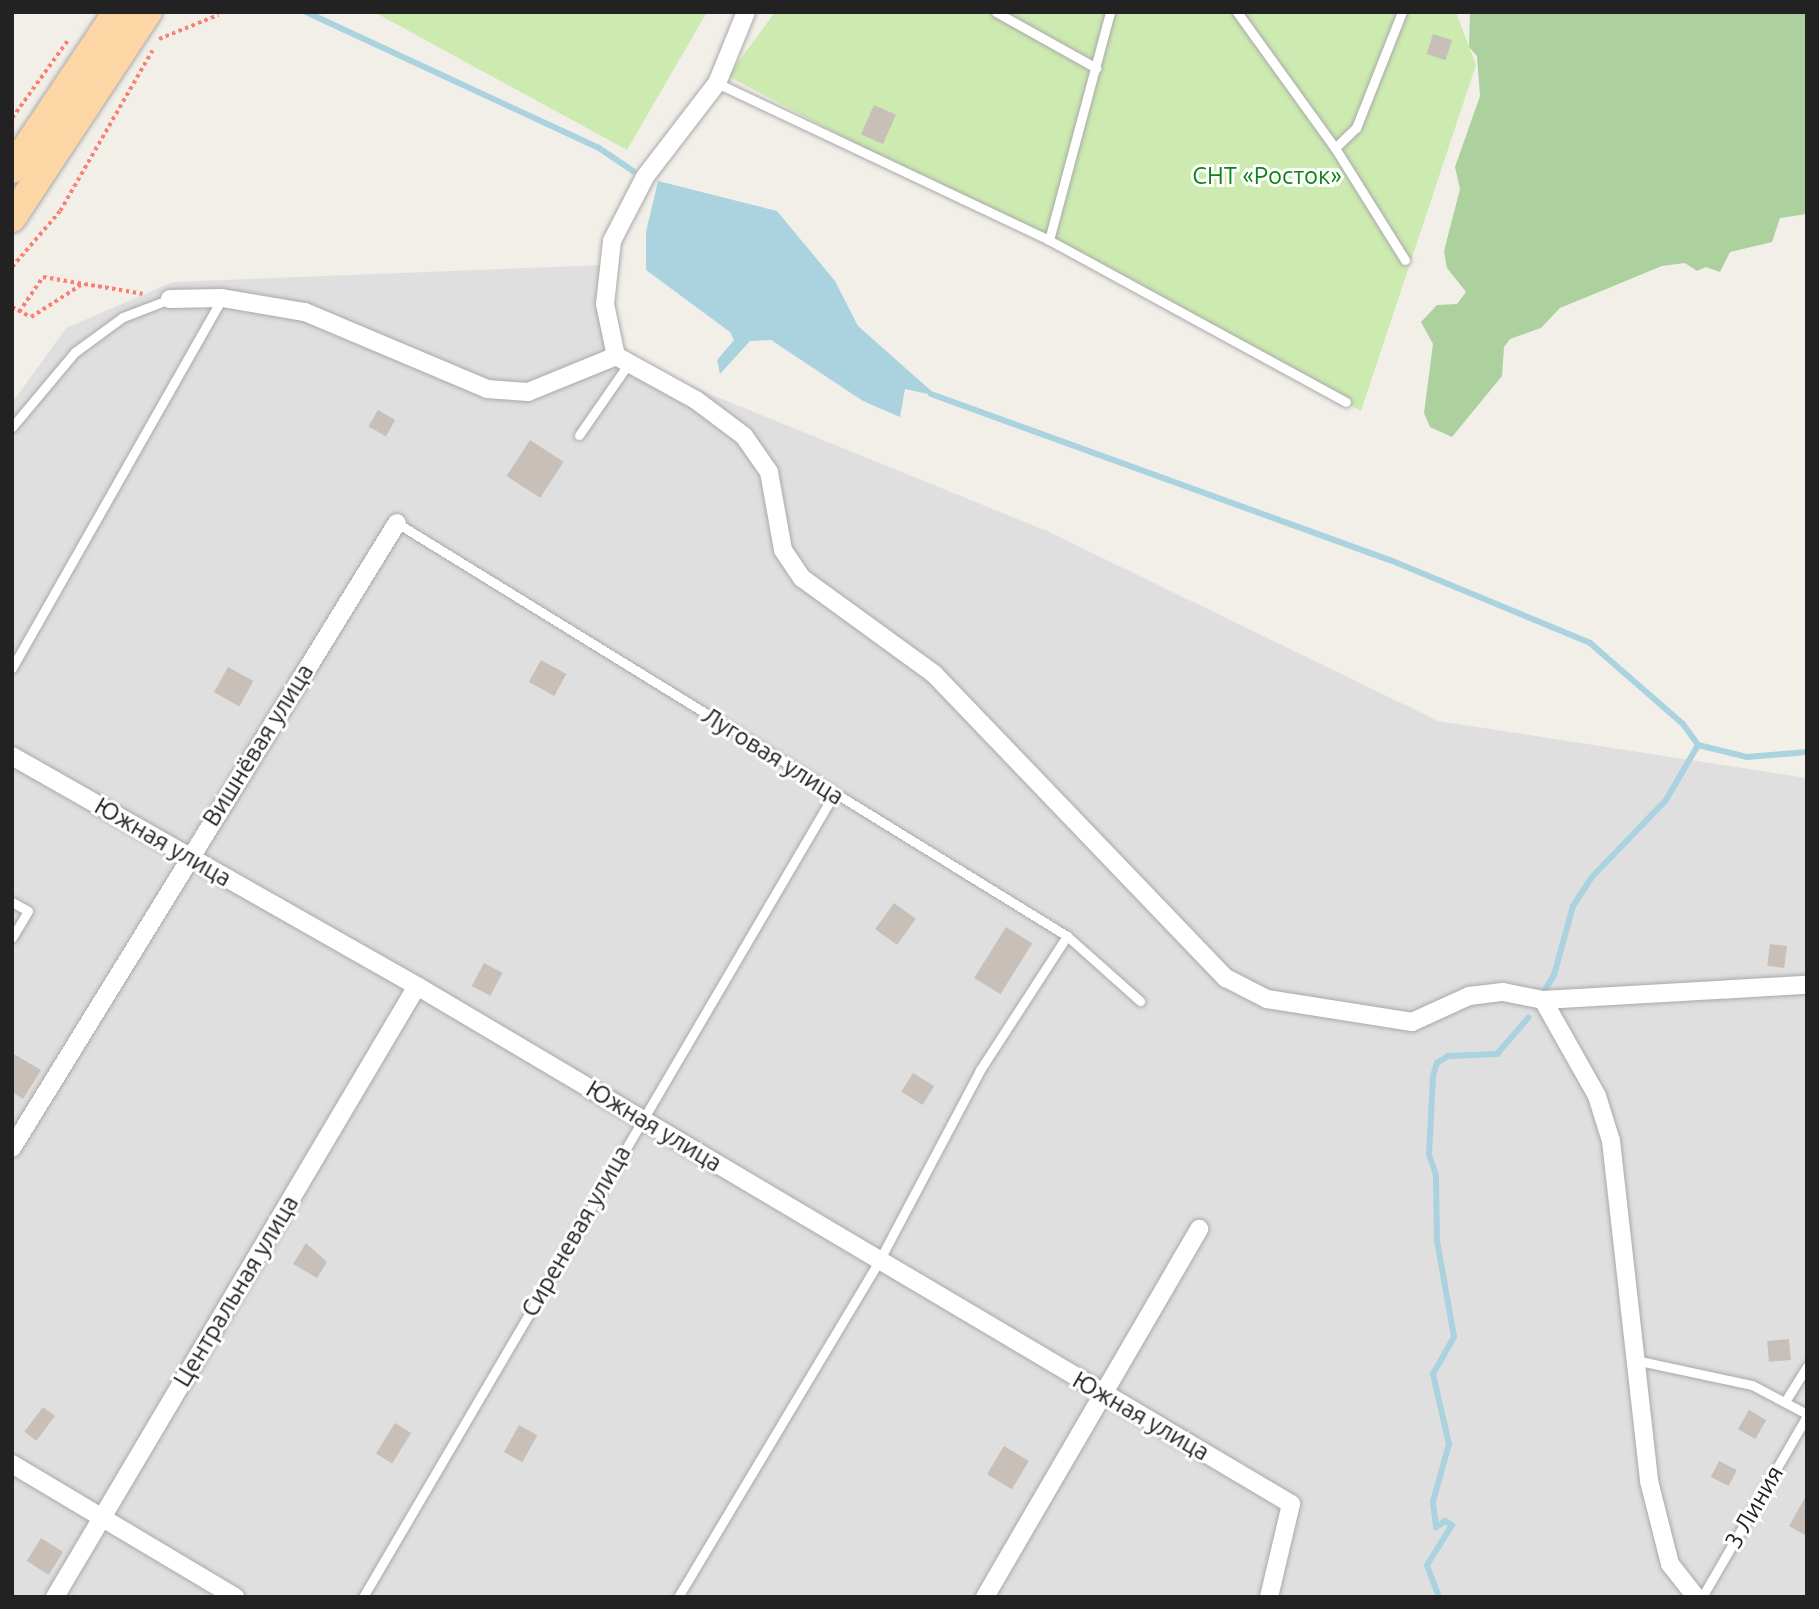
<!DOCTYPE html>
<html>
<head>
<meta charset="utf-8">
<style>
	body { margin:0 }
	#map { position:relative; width:1819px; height:1609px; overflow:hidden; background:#f2efe9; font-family:Ubuntu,sans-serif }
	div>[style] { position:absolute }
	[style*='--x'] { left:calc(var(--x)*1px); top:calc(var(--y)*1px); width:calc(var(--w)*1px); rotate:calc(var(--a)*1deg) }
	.residential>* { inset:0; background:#e0dfdf }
	.grass>* { inset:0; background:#cdebb0 }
	.forest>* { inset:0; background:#add19e }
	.water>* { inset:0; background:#aad3df }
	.stream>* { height:6px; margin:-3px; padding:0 3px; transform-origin:3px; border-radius:3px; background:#aad3df }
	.building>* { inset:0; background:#c7bfb8; transform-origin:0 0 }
	.path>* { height:3.5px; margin-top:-1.75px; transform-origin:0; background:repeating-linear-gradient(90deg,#fa8072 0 3.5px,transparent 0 7px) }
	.roads { filter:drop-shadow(0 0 2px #a9a9a9) drop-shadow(0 0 2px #a9a9a9) }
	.service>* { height:9px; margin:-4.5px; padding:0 4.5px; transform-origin:4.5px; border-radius:4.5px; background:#fff }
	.minor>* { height:18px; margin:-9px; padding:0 9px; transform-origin:9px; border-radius:9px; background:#fff }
	.primary>* { height:28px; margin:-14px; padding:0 14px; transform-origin:14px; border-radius:14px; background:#fcd6a4 }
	span { translate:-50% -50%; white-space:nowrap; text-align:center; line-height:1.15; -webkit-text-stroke:6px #fff; paint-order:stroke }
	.park-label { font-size:24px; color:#0c8416 }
	.street-label { font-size:24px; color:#222 }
	.frame { position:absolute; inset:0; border:14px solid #222; pointer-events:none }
</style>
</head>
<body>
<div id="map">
	<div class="residential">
		<i style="clip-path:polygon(604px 265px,616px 356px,1047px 531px,1438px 721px,1807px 778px,1807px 1597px,12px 1597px,12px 403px,66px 328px,173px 282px)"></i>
	</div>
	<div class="grass">
		<i style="clip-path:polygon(374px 12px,707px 12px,627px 150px)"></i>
		<i style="clip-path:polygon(775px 12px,1456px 12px,1476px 65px,1361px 411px,728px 76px)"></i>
	</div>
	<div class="forest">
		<i style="clip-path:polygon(1470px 12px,1807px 12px,1807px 214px,1780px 218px,1772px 242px,1730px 252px,1720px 272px,1706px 267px,1697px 271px,1685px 263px,1662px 266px,1560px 308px,1541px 328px,1510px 339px,1504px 347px,1502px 376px,1452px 437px,1430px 427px,1424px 413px,1433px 344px,1421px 322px,1437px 305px,1457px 304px,1466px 292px,1447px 268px,1444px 251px,1460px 189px,1455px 167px,1480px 96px,1477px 56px,1469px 47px)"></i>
	</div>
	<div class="water">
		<i style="clip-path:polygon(658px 181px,777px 211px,835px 281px,858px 326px,937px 396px,905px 389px,900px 417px,863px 401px,771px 340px,750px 341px,720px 374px,717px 360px,734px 340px,730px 332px,646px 270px,646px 232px)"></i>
	</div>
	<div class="stream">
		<i style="--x:306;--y:12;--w:323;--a:24.9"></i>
		<i style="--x:599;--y:148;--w:41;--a:34.1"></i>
		<i style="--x:931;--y:394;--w:488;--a:19.9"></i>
		<i style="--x:1390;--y:560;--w:217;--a:22.5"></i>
		<i style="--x:1590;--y:643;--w:123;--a:41.1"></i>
		<i style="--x:1683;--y:724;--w:26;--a:54"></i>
		<i style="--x:1698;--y:745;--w:50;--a:13.8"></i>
		<i style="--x:1747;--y:757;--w:60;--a:-4.8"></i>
		<i style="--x:1544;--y:991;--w:19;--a:-58"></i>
		<i style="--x:1554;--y:975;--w:72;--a:-74.6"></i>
		<i style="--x:1573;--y:906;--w:33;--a:-57"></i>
		<i style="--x:1591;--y:878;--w:108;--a:-46.1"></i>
		<i style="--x:1666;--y:800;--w:64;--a:-59.8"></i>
		<i style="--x:1439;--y:1597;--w:34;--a:-111"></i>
		<i style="--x:1427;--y:1565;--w:47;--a:-58"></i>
		<i style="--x:1452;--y:1525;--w:8;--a:-150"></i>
		<i style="--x:1445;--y:1521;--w:11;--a:146"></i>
		<i style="--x:1436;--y:1527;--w:26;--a:-97"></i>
		<i style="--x:1433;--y:1501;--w:59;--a:-74.3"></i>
		<i style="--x:1449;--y:1444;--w:72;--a:-102.9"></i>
		<i style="--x:1433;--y:1374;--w:43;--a:-60.4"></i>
		<i style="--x:1454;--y:1337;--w:97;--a:-100"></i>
		<i style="--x:1437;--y:1241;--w:66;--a:-90.9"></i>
		<i style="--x:1436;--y:1175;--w:21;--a:-109"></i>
		<i style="--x:1429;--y:1155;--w:79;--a:-87.1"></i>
		<i style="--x:1433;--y:1076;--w:14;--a:-73"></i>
		<i style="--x:1437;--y:1063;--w:13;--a:-32"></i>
		<i style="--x:1448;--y:1056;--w:49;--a:-2.3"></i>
		<i style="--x:1497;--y:1054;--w:48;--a:-49.3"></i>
	</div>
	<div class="building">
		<i style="left:1433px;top:34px;width:20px;height:21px;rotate:18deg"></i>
		<i style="left:874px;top:105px;width:24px;height:32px;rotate:24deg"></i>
		<i style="left:378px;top:410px;width:20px;height:19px;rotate:30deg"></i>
		<i style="left:530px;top:440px;width:40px;height:43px;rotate:33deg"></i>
		<i style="left:541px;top:660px;width:29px;height:25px;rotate:29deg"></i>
		<i style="left:228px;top:667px;width:29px;height:29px;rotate:29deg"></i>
		<i style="left:894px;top:903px;width:27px;height:32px;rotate:36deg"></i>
		<i style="left:1006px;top:927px;width:31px;height:60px;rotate:32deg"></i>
		<i style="left:1770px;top:944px;width:17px;height:22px;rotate:7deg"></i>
		<i style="left:484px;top:963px;width:21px;height:26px;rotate:28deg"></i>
		<i style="clip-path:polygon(12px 1053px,41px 1070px,23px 1099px,12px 1092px)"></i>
		<i style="left:913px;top:1073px;width:25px;height:22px;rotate:32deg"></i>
		<i style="clip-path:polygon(306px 1243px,327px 1262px,317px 1278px,293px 1264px)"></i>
		<i style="left:1789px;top:1339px;width:21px;height:22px;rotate:85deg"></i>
		<i style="left:43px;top:1407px;width:15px;height:31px;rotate:37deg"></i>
		<i style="left:1749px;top:1410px;width:20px;height:22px;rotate:30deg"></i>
		<i style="left:395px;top:1423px;width:19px;height:36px;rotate:32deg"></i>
		<i style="left:519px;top:1425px;width:21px;height:31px;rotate:29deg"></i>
		<i style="left:1004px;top:1446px;width:29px;height:33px;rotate:31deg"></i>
		<i style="left:1719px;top:1461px;width:20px;height:18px;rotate:27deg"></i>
		<i style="clip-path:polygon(1807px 1494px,1807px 1536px,1789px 1526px)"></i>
		<i style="left:41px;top:1538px;width:26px;height:27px;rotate:32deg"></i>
	</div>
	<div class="path">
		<i style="--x:159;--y:39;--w:64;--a:-22.1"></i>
		<i style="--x:12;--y:118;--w:96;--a:-54.3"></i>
		<i style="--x:12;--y:267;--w:74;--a:-49.4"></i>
		<i style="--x:60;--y:211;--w:185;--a:-60.1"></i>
		<i style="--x:12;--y:307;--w:21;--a:28"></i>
		<i style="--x:31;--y:317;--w:59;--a:-32.6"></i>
		<i style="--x:19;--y:312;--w:42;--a:-55.6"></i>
		<i style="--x:43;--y:277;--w:101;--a:9.6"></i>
	</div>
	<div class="roads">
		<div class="service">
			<i style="--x:996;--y:12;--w:115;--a:29.2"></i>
			<i style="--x:1237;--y:12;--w:168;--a:54.2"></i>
			<i style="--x:1335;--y:148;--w:29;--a:-44"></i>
			<i style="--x:1356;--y:128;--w:125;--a:-68.4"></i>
			<i style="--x:717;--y:83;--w:367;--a:25.3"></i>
			<i style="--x:1049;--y:240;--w:338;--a:28.6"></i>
			<i style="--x:1335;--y:148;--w:132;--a:58"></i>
			<i style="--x:1049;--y:240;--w:236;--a:-75"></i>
			<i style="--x:12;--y:427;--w:98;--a:-50"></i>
			<i style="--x:75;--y:352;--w:59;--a:-36.1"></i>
			<i style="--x:123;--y:317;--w:50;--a:-21"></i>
			<i style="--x:579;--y:435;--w:88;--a:-55.2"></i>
			<i style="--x:397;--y:523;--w:787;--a:31.65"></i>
			<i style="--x:1067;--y:936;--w:98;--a:41.7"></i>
			<i style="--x:12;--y:668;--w:425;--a:-60.4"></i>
			<i style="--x:12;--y:902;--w:18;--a:29"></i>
			<i style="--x:28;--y:911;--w:31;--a:121"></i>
			<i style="--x:1635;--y:1360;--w:120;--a:12.1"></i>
			<i style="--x:1752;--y:1385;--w:62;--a:27.8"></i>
			<i style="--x:1786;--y:1400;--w:40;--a:-58"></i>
			<i style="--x:363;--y:1597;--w:931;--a:-59.61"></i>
			<i style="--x:678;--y:1597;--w:392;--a:-59.1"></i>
			<i style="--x:879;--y:1261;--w:216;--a:-62.1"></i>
			<i style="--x:980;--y:1070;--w:160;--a:-57"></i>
			<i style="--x:1702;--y:1597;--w:209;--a:-59.9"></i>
		</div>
		<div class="minor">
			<i style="--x:746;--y:12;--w:77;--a:112.2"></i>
			<i style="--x:717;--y:83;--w:118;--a:127.5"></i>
			<i style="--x:645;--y:177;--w:72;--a:117.3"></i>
			<i style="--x:612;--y:241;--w:63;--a:96.3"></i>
			<i style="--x:605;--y:304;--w:53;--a:78.1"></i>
			<i style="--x:616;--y:356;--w:91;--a:28.8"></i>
			<i style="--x:696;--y:400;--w:60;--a:36.9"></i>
			<i style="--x:744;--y:436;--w:44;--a:55.2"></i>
			<i style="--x:769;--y:472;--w:79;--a:79.8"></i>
			<i style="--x:783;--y:550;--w:34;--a:56"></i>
			<i style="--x:802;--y:578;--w:163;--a:36"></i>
			<i style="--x:934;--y:674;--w:422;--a:46.2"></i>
			<i style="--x:1226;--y:978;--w:46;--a:27.1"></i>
			<i style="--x:1267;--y:999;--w:147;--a:9"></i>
			<i style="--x:1412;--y:1022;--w:63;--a:-24.5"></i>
			<i style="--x:1469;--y:996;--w:34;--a:-7"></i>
			<i style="--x:1503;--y:992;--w:41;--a:11.3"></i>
			<i style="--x:1543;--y:1000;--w:264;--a:-3.3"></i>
			<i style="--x:170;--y:299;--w:52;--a:-1.1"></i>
			<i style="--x:222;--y:298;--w:84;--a:9.6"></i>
			<i style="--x:305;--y:312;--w:198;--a:22.9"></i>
			<i style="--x:487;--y:389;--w:41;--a:4.2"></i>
			<i style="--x:528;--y:392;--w:95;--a:-22.2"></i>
			<i style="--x:12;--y:756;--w:466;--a:29.6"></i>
			<i style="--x:417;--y:986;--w:1016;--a:30.65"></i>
			<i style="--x:1291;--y:1504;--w:96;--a:103.3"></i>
			<i style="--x:1543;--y:1000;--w:110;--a:60.6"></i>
			<i style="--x:1597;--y:1096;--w:47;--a:72.7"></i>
			<i style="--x:1611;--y:1141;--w:342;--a:83.6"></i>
			<i style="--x:1649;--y:1481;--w:86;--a:75.8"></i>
			<i style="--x:1670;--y:1564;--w:42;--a:51.8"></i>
			<i style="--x:12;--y:1148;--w:734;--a:-58.37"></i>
			<i style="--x:12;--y:1464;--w:260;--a:30.8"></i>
			<i style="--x:55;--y:1597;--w:710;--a:-59.35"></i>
			<i style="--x:985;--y:1597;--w:426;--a:-59.8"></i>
		</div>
		<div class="primary">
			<i style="--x:12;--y:169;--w:189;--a:-56.2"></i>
			<i style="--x:12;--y:218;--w:247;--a:-56.6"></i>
		</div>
	</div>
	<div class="park-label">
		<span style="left:1267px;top:176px">СНТ «Росток»</span>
	</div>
	<div class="street-label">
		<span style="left:258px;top:745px;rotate:-58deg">Вишнёвая улица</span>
		<span style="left:773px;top:756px;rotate:32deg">Луговая улица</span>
		<span style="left:163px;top:842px;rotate:30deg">Южная улица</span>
		<span style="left:654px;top:1126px;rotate:31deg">Южная улица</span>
		<span style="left:576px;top:1231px;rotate:-60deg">Сиреневая улица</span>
		<span style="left:236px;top:1291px;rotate:-59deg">Центральная улица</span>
		<span style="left:1141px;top:1416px;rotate:30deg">Южная улица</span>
		<span style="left:1754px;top:1507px;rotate:-60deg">3 Линия</span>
	</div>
	<div class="frame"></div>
</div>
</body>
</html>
